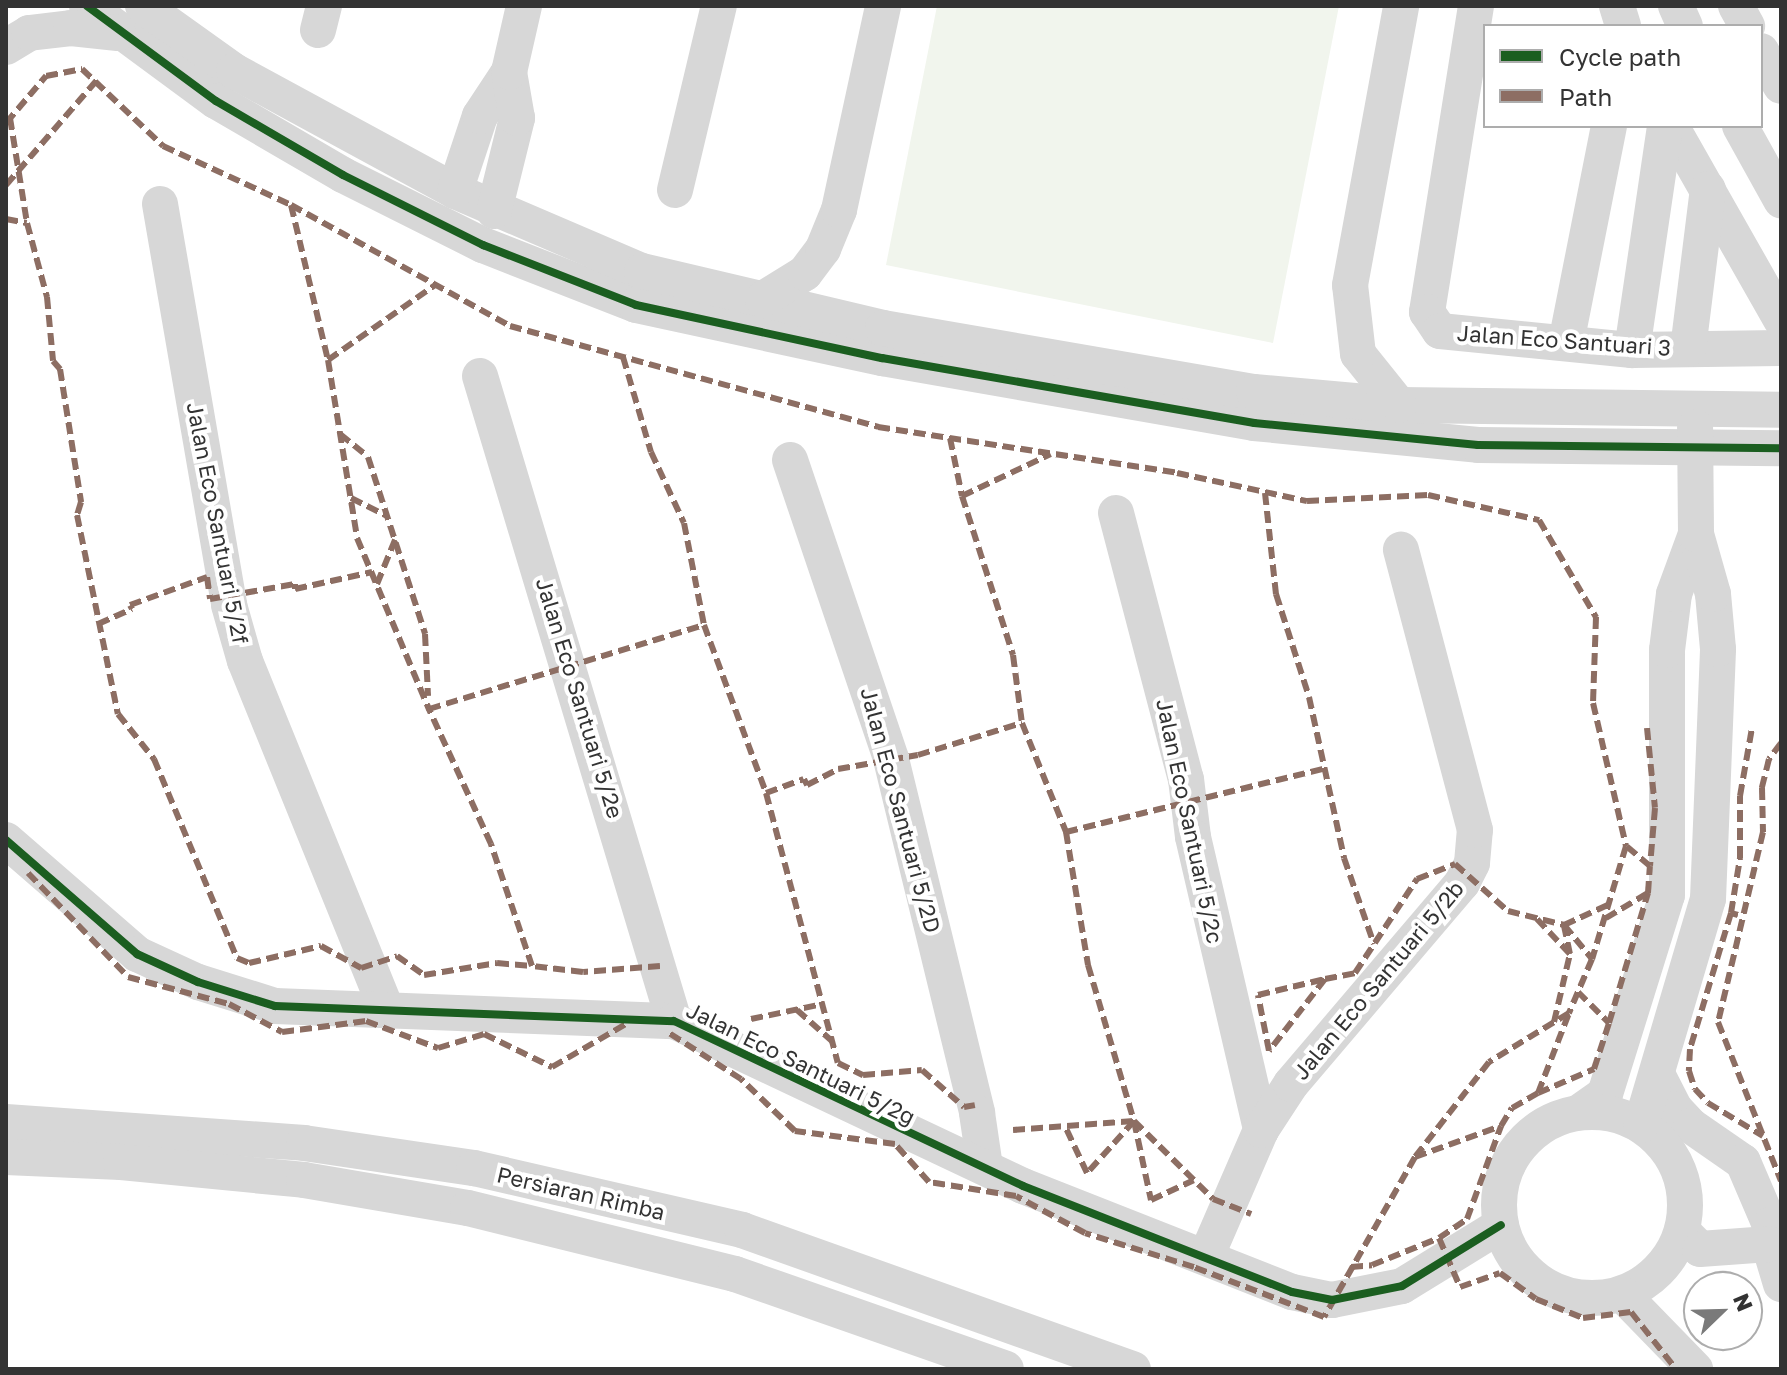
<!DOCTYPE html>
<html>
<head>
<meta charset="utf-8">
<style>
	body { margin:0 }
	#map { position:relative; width:1787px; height:1375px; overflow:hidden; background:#fff; font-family:"Golos Text",sans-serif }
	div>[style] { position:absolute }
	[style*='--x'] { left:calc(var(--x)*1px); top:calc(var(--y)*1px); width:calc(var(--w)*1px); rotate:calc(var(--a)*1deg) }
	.green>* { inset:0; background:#f1f5ed }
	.minor>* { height:36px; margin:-18px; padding:0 18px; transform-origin:18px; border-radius:18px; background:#d7d7d7 }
	.minor>.ring { margin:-18px; padding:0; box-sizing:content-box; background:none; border:36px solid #d7d7d7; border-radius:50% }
	.quiet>* { height:6px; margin-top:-3px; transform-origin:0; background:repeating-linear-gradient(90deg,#8d6e63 0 12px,transparent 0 18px) }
	.cycleway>* { height:8px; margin:-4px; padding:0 4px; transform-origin:4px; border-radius:4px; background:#1b5e20 }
	span { translate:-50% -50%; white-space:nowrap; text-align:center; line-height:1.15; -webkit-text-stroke:8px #fff; paint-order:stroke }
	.street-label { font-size:22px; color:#333 }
	.frame { position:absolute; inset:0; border:8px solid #333; pointer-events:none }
	.legend { position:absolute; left:1483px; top:24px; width:280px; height:104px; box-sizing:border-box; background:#fff; border:2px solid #adadad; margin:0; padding:10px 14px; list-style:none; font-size:24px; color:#333 }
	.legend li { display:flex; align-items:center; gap:16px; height:40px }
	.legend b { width:40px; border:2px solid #adadad }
	.north { position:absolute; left:1683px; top:1271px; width:80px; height:80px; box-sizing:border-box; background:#fff; border:2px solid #adadad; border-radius:50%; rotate:67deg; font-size:22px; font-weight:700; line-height:32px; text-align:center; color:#333 }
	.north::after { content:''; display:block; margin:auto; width:28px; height:36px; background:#7a7a7a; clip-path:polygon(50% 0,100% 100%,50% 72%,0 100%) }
</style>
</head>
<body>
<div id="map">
	<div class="green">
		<i style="clip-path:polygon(937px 6px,1339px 6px,1273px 343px,886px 265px)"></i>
	</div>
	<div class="minor">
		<i style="--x:87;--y:6;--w:160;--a:36.4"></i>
		<i style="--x:216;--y:101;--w:147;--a:30.2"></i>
		<i style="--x:343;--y:175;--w:157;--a:26.6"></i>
		<i style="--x:483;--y:245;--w:164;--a:21.4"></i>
		<i style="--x:636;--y:305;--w:252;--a:12.2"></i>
		<i style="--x:882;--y:358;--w:378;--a:9.9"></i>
		<i style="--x:1254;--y:423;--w:225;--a:5.6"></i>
		<i style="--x:1478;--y:445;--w:303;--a:0.6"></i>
		<i style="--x:143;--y:6;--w:112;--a:35.5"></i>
		<i style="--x:234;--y:71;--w:251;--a:28.5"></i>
		<i style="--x:455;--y:191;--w:203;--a:23.2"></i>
		<i style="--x:642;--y:271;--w:248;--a:13.3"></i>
		<i style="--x:883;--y:328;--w:376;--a:9.8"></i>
		<i style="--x:1254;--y:392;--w:146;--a:5.1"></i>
		<i style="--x:1399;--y:405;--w:382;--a:0.7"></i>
		<i style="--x:1476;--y:6;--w:310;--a:99.1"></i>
		<i style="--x:1427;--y:312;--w:23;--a:56"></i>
		<i style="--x:1440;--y:331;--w:193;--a:5.7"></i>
		<i style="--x:1632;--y:350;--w:149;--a:-0.8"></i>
		<i style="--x:1617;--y:6;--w:21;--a:73"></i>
		<i style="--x:1676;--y:6;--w:22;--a:66"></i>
		<i style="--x:1736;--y:6;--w:23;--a:61"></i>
		<i style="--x:318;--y:30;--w:25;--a:-76"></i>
		<i style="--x:6;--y:47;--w:27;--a:-31"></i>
		<i style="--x:29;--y:33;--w:42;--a:-6.8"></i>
		<i style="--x:71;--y:28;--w:47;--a:6.1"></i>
		<i style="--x:1761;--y:51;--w:40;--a:60.3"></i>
		<i style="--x:1671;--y:126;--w:223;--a:60.4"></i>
		<i style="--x:1740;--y:126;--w:85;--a:61"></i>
		<i style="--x:675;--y:190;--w:189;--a:-76.6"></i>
		<i style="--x:455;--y:191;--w:79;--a:-71.6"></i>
		<i style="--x:480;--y:116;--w:53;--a:-56.6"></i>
		<i style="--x:160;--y:204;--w:407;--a:80.2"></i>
		<i style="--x:229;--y:605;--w:58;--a:74.1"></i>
		<i style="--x:245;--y:661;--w:375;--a:67.9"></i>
		<i style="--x:494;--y:211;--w:96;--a:-76.1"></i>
		<i style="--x:517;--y:118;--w:47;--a:-99.9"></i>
		<i style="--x:509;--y:72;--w:68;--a:-77.2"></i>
		<i style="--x:763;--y:299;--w:49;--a:-31.8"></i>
		<i style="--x:805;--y:273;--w:30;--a:-53"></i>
		<i style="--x:823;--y:249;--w:42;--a:-67.7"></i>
		<i style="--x:839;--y:210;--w:209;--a:-77.8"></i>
		<i style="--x:1566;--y:343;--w:221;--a:-78.8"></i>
		<i style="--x:1688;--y:349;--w:161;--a:-82.9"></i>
		<i style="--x:1632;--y:350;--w:226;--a:-81.6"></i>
		<i style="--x:480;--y:376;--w:674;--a:73.26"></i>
		<i style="--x:1399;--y:405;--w:65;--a:-128.8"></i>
		<i style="--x:1358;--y:354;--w:69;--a:-96.6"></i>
		<i style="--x:1350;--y:285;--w:284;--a:-79.6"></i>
		<i style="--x:790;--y:460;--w:316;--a:71.3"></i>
		<i style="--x:891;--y:759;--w:364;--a:76.3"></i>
		<i style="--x:977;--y:1113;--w:55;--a:81.6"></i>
		<i style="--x:1116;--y:513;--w:275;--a:75.3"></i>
		<i style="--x:1186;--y:779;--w:58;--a:83.1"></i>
		<i style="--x:1193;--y:837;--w:301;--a:76.9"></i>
		<i style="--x:6;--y:840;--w:174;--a:41"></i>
		<i style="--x:137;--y:954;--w:67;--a:24.7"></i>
		<i style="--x:198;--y:982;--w:81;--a:17.3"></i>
		<i style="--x:275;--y:1006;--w:399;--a:2.2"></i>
		<i style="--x:674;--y:1021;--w:386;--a:25.3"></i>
		<i style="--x:1023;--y:1186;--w:289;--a:21.5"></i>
		<i style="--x:1292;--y:1292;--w:41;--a:11.3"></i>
		<i style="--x:1332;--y:1300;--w:71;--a:-11.3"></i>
		<i style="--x:1402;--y:1286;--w:116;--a:-31.6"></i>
		<i style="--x:1657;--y:1074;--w:39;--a:63"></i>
		<i style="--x:1675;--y:1109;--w:23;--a:47"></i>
		<i style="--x:1691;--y:1126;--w:63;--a:34.7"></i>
		<i style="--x:1743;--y:1162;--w:69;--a:66.8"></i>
		<i style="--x:1770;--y:1225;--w:19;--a:93"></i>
		<i style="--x:1769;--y:1244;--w:42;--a:73.3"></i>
		<i style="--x:1581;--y:1111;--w:29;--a:-35"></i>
		<i style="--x:1605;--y:1094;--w:208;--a:-72.7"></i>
		<i style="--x:1667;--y:895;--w:245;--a:-90"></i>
		<i style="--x:1667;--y:650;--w:56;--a:-82.9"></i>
		<i style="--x:1674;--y:594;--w:64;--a:-69.9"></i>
		<i class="ring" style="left:1499px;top:1112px;width:150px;height:150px"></i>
		<i style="--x:6;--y:1122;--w:299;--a:4"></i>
		<i style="--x:304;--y:1143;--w:172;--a:8.4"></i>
		<i style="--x:474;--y:1168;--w:275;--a:13"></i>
		<i style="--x:742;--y:1230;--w:415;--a:19.6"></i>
		<i style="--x:1641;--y:1125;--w:236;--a:-73.5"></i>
		<i style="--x:1708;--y:899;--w:250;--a:-87.7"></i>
		<i style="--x:1718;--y:649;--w:55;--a:-95.2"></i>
		<i style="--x:1713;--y:594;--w:62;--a:-105.8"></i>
		<i style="--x:1696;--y:534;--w:107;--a:-90.5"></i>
		<i style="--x:6;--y:1157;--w:115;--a:2.5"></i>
		<i style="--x:121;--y:1162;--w:184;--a:5.6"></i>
		<i style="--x:304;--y:1180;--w:166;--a:9.7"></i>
		<i style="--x:468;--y:1208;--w:275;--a:13.9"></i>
		<i style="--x:735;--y:1274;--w:287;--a:19.3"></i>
		<i style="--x:1682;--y:1231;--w:25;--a:45"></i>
		<i style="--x:1700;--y:1249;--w:69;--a:-4.1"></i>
		<i style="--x:1206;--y:1257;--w:138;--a:-66.6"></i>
		<i style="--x:1261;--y:1130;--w:55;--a:-56.9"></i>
		<i style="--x:1291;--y:1084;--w:264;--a:-49.6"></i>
		<i style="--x:1462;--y:883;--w:22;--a:-63"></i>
		<i style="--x:1472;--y:863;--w:33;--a:-85"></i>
		<i style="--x:1475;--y:830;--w:290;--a:-104.8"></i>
		<i style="--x:1622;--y:1294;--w:105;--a:45.8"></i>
	</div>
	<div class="quiet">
		<i style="--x:10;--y:118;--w:106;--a:80.8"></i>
		<i style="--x:27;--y:223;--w:77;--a:74.9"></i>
		<i style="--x:47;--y:297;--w:64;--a:84.6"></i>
		<i style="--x:53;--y:361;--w:11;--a:49"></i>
		<i style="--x:60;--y:369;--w:135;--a:81"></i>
		<i style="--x:81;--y:502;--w:14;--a:107"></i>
		<i style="--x:77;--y:515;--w:203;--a:78.4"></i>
		<i style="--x:118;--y:714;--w:58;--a:51.3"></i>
		<i style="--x:154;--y:759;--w:216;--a:67.4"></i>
		<i style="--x:237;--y:958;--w:13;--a:23"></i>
		<i style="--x:249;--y:963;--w:74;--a:-13.3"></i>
		<i style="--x:321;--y:946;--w:46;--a:28.8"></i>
		<i style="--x:361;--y:968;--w:38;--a:-18"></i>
		<i style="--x:397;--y:956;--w:33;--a:35"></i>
		<i style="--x:424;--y:975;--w:74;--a:-9.3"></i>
		<i style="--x:497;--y:963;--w:35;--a:5"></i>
		<i style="--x:6;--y:123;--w:62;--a:-49.6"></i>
		<i style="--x:46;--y:76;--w:37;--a:-11"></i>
		<i style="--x:82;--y:69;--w:112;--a:43.5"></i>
		<i style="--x:163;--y:146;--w:141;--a:24.7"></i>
		<i style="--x:291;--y:205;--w:250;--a:28.9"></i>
		<i style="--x:510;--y:326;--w:382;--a:15.3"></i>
		<i style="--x:878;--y:427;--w:303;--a:8.7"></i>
		<i style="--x:1177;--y:473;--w:133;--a:12.2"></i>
		<i style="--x:1307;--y:501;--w:121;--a:-2.8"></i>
		<i style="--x:1428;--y:495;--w:114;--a:12.7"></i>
		<i style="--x:1539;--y:520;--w:113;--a:59.6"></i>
		<i style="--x:1596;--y:617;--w:86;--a:92"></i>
		<i style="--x:1593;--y:703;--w:147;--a:77"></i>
		<i style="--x:1626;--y:846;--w:118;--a:106.7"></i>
		<i style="--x:1592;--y:959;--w:59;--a:113.1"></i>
		<i style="--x:1569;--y:1013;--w:94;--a:148.5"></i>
		<i style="--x:1489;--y:1062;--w:120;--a:127.9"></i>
		<i style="--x:1415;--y:1157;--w:184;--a:119.6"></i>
		<i style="--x:1324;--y:1317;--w:139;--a:-159"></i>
		<i style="--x:1194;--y:1267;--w:114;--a:-162.7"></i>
		<i style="--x:1085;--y:1233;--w:78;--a:-151.8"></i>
		<i style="--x:1016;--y:1196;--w:88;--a:-170.9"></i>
		<i style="--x:929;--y:1182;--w:51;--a:-131.8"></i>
		<i style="--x:895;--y:1144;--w:101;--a:-172.6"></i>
		<i style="--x:795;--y:1131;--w:75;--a:-136.1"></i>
		<i style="--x:741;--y:1079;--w:85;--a:-147.4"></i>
		<i style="--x:6;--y:185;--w:139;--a:-49.1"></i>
		<i style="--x:291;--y:205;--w:159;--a:76.6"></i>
		<i style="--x:328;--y:360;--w:180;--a:80.7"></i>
		<i style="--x:357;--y:538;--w:186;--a:67.2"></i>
		<i style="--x:6;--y:219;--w:21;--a:11"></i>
		<i style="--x:623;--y:357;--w:99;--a:73.6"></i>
		<i style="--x:651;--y:452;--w:78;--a:65.1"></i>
		<i style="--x:684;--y:523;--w:104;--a:78.9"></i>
		<i style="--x:704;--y:625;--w:179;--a:69.7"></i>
		<i style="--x:766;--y:793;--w:279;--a:75.1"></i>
		<i style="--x:838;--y:1063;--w:28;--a:26"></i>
		<i style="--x:863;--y:1075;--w:59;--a:-4.8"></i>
		<i style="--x:922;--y:1070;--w:56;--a:41.4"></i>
		<i style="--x:964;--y:1107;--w:11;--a:-10"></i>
		<i style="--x:328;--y:360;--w:131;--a:-35"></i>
		<i style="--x:340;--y:434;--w:36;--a:39"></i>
		<i style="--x:368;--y:457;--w:186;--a:72.1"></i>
		<i style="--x:425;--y:634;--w:62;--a:87.2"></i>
		<i style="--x:950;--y:438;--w:59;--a:78.3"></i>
		<i style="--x:962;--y:496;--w:167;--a:72.2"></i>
		<i style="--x:1013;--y:655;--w:69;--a:82.5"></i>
		<i style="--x:1022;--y:723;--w:118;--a:68"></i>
		<i style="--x:1066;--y:832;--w:135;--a:80.6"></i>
		<i style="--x:1088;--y:965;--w:163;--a:73.6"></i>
		<i style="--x:1134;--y:1121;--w:111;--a:44.6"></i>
		<i style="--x:1213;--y:1199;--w:41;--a:21.5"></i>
		<i style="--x:1265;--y:493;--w:102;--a:83.8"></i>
		<i style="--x:1276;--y:594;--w:108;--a:72.2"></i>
		<i style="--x:1309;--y:697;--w:165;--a:77.7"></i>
		<i style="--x:1344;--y:858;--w:91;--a:70.8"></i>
		<i style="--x:962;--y:496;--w:98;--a:-25.3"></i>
		<i style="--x:351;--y:498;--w:40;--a:26.6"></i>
		<i style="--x:377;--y:584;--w:48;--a:-67.8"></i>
		<i style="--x:98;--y:624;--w:37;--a:-24"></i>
		<i style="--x:132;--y:609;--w:4;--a:-117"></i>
		<i style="--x:130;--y:605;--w:82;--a:-20"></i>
		<i style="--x:207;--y:577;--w:22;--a:82"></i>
		<i style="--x:210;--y:599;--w:86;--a:-10"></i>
		<i style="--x:295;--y:584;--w:5;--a:90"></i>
		<i style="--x:295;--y:589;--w:79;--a:-12.4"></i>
		<i style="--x:1647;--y:728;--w:80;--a:84.3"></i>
		<i style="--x:1655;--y:808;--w:58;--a:94.9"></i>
		<i style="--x:1781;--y:743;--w:20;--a:127"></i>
		<i style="--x:1769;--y:759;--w:30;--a:104"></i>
		<i style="--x:1762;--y:788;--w:44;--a:88.7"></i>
		<i style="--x:1763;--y:832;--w:195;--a:103.3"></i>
		<i style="--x:1718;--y:1022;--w:171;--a:68.4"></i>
		<i style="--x:766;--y:793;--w:40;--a:-20.2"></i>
		<i style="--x:804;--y:779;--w:7;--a:63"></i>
		<i style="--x:807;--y:785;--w:35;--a:-27"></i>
		<i style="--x:838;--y:769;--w:81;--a:-9.9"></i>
		<i style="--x:918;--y:755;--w:109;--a:-17.1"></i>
		<i style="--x:1066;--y:832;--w:268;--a:-13.8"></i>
		<i style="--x:28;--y:873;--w:144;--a:46.1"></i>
		<i style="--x:128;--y:977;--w:105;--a:15"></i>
		<i style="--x:229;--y:1004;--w:60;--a:27.8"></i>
		<i style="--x:282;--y:1032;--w:85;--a:-7.5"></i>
		<i style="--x:366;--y:1021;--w:77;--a:20.6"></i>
		<i style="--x:438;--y:1048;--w:48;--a:-16.9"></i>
		<i style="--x:484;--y:1034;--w:76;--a:25.9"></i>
		<i style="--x:552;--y:1067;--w:86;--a:-30.2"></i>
		<i style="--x:1731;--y:913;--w:142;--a:106.8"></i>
		<i style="--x:1690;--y:1049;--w:22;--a:93"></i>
		<i style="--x:1689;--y:1071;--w:19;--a:72"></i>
		<i style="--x:1695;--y:1089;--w:19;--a:47"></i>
		<i style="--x:1708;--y:1103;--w:64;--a:31"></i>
		<i style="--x:1738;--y:915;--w:7;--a:-164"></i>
		<i style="--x:1731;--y:913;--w:56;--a:-80.7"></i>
		<i style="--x:1740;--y:858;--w:62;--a:-90"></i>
		<i style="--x:1740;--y:796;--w:69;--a:-80"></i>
		<i style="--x:1606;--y:918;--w:49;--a:-30.8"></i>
		<i style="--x:1648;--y:893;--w:27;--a:-86"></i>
		<i style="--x:1650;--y:866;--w:31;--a:-140"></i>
		<i style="--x:1537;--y:919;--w:48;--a:46.7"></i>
		<i style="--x:660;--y:966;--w:77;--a:175.5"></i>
		<i style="--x:583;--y:972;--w:51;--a:-173.3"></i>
		<i style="--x:532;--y:966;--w:129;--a:-108.6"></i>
		<i style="--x:491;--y:844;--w:149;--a:-114.7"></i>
		<i style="--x:429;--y:709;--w:288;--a:-17"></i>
		<i style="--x:1325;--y:979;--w:91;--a:127.9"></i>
		<i style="--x:1269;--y:1051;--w:57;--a:-101.1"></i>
		<i style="--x:1258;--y:995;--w:69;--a:-13.4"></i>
		<i style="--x:1325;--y:979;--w:31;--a:-11"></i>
		<i style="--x:1355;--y:973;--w:113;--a:-56.6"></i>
		<i style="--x:1417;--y:879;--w:41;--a:-21.5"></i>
		<i style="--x:1455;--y:864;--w:71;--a:41.6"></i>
		<i style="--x:1508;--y:911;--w:58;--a:14"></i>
		<i style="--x:1564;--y:925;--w:51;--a:-24.5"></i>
		<i style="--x:1578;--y:992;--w:44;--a:45"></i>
		<i style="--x:1609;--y:1023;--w:136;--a:-73.3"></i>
		<i style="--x:797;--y:1010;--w:47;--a:41.5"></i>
		<i style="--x:751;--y:1019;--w:74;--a:-11.8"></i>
		<i style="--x:1554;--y:1022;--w:70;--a:-76.8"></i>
		<i style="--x:1570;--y:954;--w:30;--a:-102"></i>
		<i style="--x:1564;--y:925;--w:44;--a:50.5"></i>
		<i style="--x:1538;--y:1093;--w:61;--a:-23.2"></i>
		<i style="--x:1594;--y:1069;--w:48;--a:-71.9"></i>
		<i style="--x:1134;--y:1121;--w:81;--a:77.9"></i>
		<i style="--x:1151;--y:1200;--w:47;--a:-24.9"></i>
		<i style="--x:1013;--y:1130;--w:121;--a:-4.3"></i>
		<i style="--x:1134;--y:1121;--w:70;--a:132.1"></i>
		<i style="--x:1087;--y:1173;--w:52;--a:-115.1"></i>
		<i style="--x:1415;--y:1157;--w:91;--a:-19.8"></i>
		<i style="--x:1501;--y:1126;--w:21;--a:-59"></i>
		<i style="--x:1512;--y:1108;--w:30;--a:-30"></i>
		<i style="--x:1538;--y:1093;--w:86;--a:-68.8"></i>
		<i style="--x:1439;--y:1238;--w:53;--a:66.8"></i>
		<i style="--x:1460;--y:1287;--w:42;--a:-19.3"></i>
		<i style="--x:1500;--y:1273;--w:44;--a:35.8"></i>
		<i style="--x:1536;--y:1299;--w:51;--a:22"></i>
		<i style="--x:1583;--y:1318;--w:48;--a:-7.1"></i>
		<i style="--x:1631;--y:1312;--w:73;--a:51.7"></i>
		<i style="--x:1351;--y:1267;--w:21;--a:-5"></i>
		<i style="--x:1372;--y:1265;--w:72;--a:-21.9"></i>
		<i style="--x:1439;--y:1238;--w:34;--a:-34"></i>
		<i style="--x:1467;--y:1219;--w:99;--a:-69.9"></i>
	</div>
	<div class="cycleway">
		<i style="--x:87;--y:6;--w:160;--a:36.4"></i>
		<i style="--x:216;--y:101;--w:147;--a:30.2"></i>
		<i style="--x:343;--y:175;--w:157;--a:26.6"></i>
		<i style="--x:483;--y:245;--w:164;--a:21.4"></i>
		<i style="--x:636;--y:305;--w:252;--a:12.2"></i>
		<i style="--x:882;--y:358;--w:378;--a:9.9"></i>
		<i style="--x:1254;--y:423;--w:225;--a:5.6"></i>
		<i style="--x:1478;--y:445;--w:303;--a:0.6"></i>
		<i style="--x:6;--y:840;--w:174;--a:41"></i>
		<i style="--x:137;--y:954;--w:67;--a:24.7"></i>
		<i style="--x:198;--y:982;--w:81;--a:17.3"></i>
		<i style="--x:275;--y:1006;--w:399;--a:2.2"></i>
		<i style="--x:674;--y:1021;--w:386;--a:25.3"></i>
		<i style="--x:1023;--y:1186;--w:289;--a:21.5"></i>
		<i style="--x:1292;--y:1292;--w:41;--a:11.3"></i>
		<i style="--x:1332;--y:1300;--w:71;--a:-11.3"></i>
		<i style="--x:1402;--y:1286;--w:116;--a:-31.6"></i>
	</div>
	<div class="street-label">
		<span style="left:1564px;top:340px;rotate:4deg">Jalan Eco Santuari 3</span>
		<span style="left:218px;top:523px;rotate:79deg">Jalan Eco Santuari 5/2f</span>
		<span style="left:580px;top:698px;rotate:73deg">Jalan Eco Santuari 5/2e</span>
		<span style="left:901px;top:810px;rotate:75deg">Jalan Eco Santuari 5/2D</span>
		<span style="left:1190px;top:821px;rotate:78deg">Jalan Eco Santuari 5/2c</span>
		<span style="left:1378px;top:980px;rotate:-50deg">Jalan Eco Santuari 5/2b</span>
		<span style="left:801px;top:1063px;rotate:26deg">Jalan Eco Santuari 5/2g</span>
		<span style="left:581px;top:1193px;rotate:13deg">Persiaran Rimba</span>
	</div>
	<div class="frame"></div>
	<ul class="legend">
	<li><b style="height:10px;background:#1b5e20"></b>Cycle path</li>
	<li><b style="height:10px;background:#8d6e63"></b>Path</li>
	</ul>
	<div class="north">N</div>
</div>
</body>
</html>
